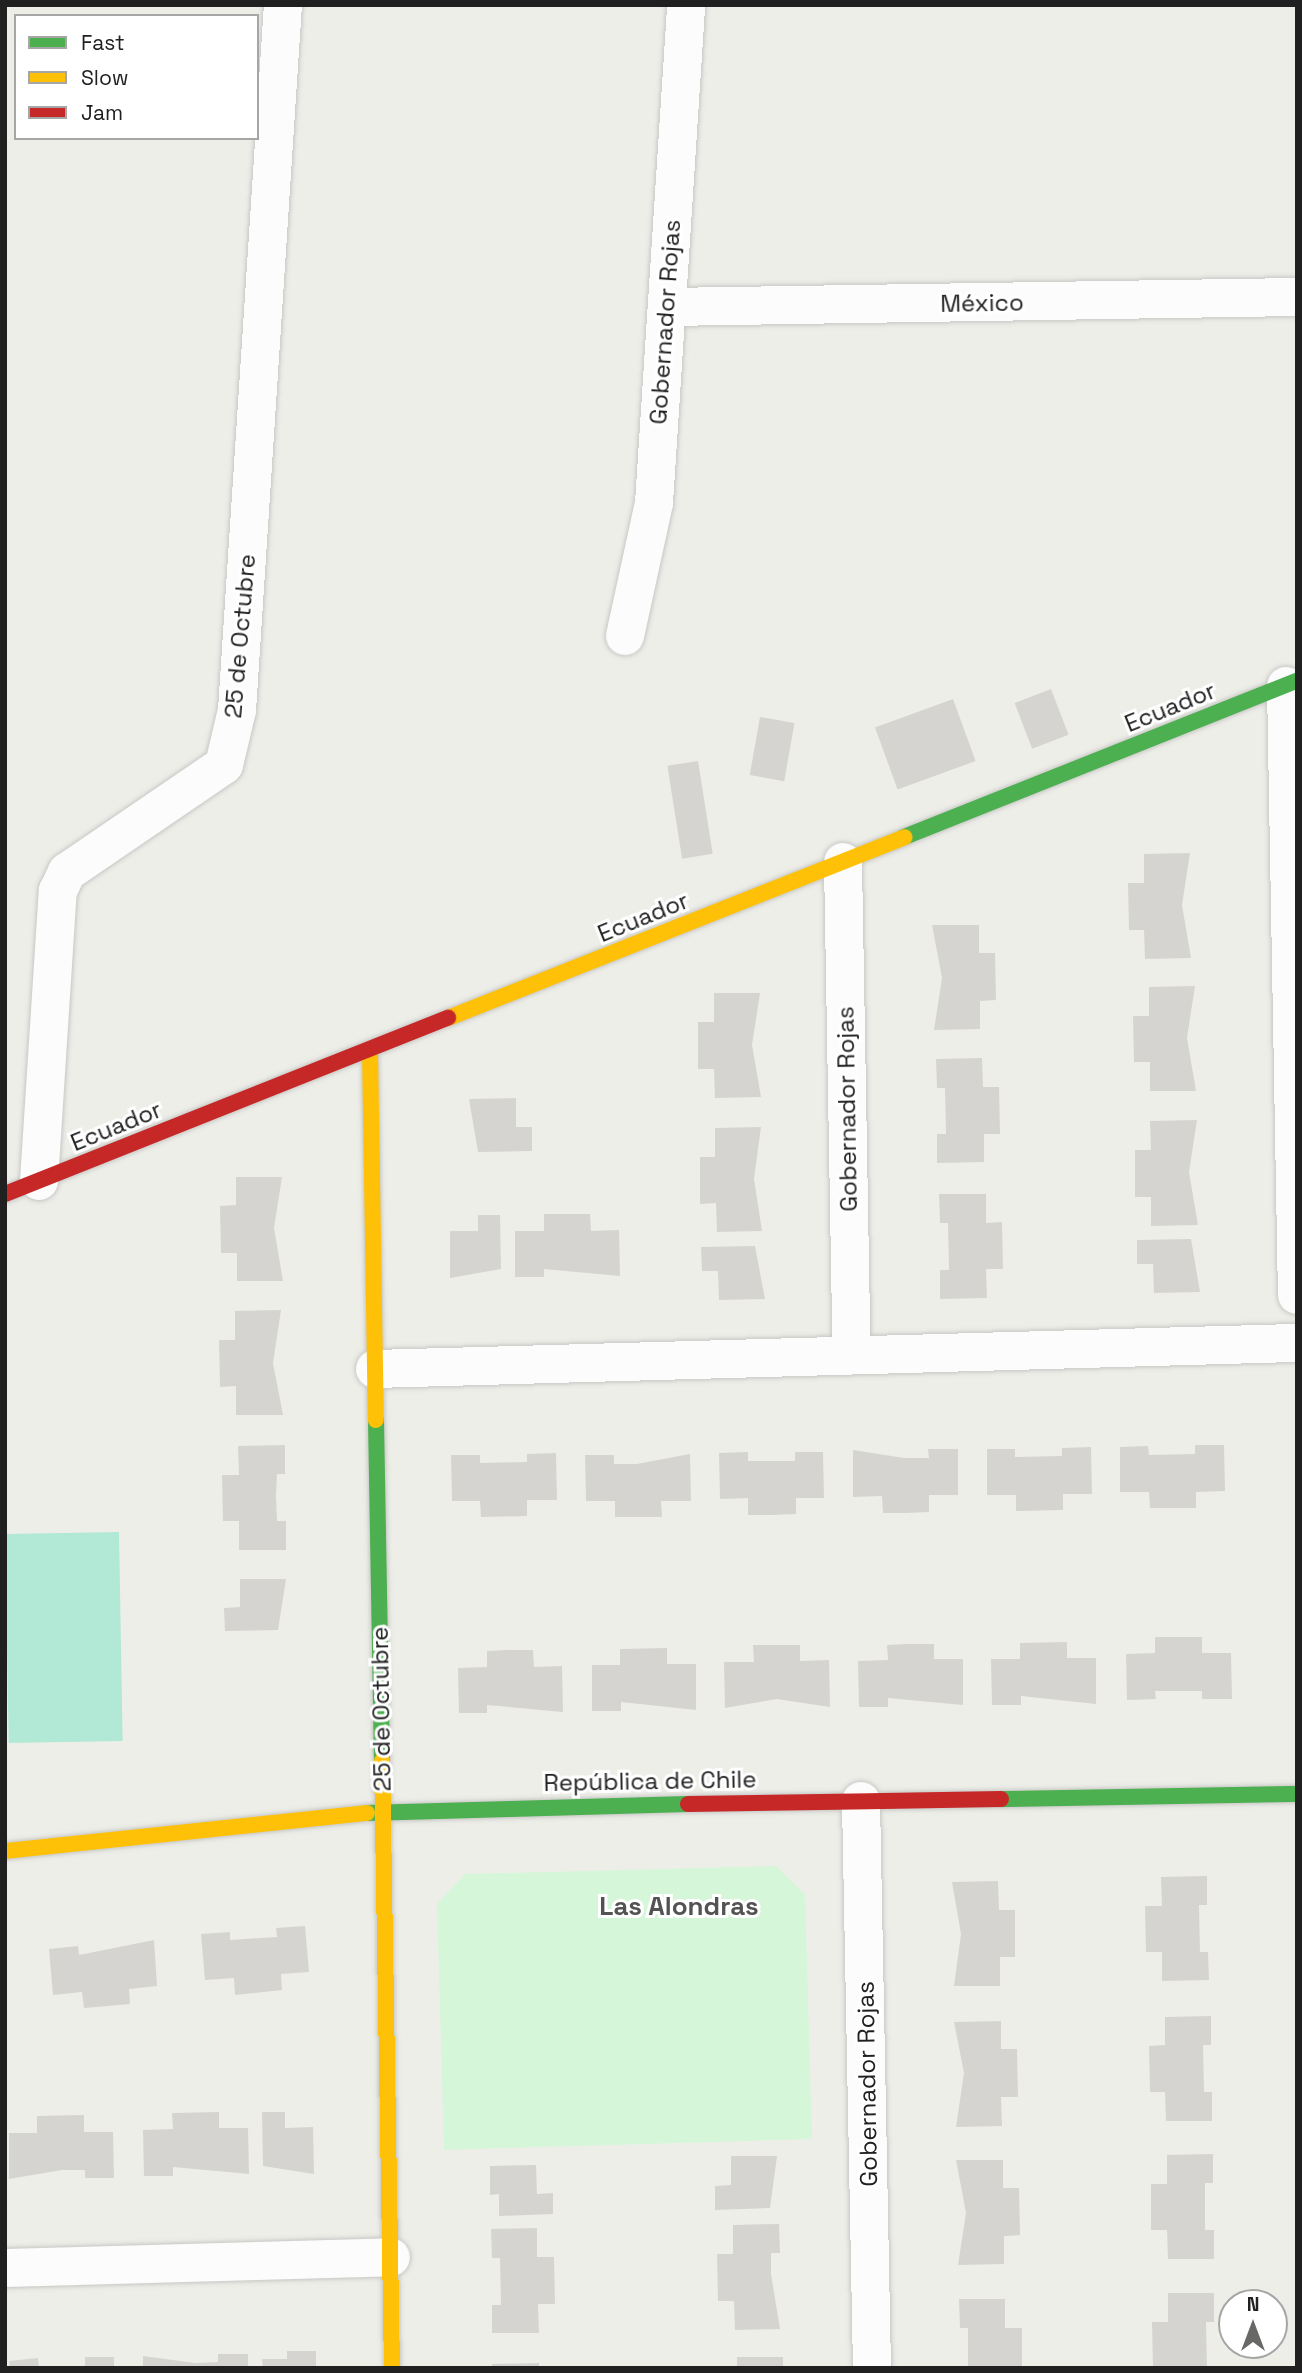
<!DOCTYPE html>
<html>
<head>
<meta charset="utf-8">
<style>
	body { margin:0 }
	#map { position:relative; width:1302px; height:2373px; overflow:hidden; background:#eeeee9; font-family:"Space Grotesk",sans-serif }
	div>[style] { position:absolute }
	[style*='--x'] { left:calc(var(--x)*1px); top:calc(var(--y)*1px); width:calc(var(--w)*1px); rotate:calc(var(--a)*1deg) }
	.park>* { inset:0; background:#d5f6d8 }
	.pitch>* { inset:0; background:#b1e9d6; transform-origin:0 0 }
	.building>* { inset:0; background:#d5d4d0; transform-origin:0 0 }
	.roads { filter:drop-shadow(0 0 2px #c7c7c5) drop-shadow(0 0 2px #c7c7c5) }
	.street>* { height:38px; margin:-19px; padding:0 19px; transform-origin:19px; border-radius:19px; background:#fcfcfc }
	.fast>* { height:16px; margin:-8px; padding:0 8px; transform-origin:8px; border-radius:8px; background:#4caf50 }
	.slow>* { height:16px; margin:-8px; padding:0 8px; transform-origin:8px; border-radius:8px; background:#ffc107 }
	.jam>* { height:16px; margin:-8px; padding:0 8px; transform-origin:8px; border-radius:8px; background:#c62828 }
	span { translate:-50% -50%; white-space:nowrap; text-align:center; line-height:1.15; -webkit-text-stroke:6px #fff; paint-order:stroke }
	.street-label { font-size:24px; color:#202020 }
	.neighbourhood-label { font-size:26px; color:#535353; font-weight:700 }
	.frame { position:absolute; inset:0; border:7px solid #202020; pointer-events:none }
	.legend { position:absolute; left:14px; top:14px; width:245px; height:126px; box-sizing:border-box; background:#fff; border:2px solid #a6a6a6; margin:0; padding:9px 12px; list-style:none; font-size:21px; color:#202020 }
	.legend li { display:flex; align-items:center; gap:14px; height:35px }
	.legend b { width:35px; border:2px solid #a6a6a6 }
	.north { position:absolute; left:1218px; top:2289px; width:70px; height:70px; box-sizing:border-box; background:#fff; border:2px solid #a6a6a6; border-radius:50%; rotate:0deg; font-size:19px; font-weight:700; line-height:28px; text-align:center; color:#202020 }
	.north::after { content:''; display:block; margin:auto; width:24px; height:32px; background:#686866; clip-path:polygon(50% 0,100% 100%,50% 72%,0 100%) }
</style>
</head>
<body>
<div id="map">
	<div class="park">
		<i style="clip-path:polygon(776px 1866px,805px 1894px,812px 2139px,444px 2150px,437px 1904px,465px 1874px)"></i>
	</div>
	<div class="pitch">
		<i style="left:119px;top:1532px;width:209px;height:114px;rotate:89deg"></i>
	</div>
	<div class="building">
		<i style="left:1051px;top:689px;width:49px;height:39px;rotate:69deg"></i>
		<i style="left:953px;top:699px;width:66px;height:83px;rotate:70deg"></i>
		<i style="left:760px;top:717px;width:35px;height:59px;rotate:10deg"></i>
		<i style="left:698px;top:761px;width:94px;height:31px;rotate:81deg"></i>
		<i style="clip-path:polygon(1190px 853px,1182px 905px,1191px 958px,1145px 959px,1144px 930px,1129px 930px,1128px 883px,1144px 883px,1144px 854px)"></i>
		<i style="clip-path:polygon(932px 925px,979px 925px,979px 953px,995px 953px,996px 1000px,980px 1001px,980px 1029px,934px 1030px,942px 978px)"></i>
		<i style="clip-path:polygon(1195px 986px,1187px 1038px,1196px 1091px,1150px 1091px,1150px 1062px,1134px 1062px,1133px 1016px,1149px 1016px,1149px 987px)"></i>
		<i style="clip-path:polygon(714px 993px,760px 993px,752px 1045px,761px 1097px,715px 1098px,714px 1069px,698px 1069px,698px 1022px,714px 1022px)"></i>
		<i style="clip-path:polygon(982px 1058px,983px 1087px,999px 1087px,1000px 1134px,984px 1134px,984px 1162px,937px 1163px,937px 1134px,946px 1134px,945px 1088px,937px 1088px,936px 1059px)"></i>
		<i style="clip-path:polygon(516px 1098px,516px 1127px,532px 1127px,532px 1151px,478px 1152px,469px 1099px)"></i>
		<i style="clip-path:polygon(1197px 1120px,1189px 1172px,1198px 1225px,1151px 1226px,1151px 1197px,1135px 1197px,1135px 1150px,1151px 1150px,1150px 1121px)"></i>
		<i style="clip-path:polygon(761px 1127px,754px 1179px,762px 1231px,717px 1232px,716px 1203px,700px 1204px,700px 1157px,715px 1157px,715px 1128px)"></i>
		<i style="clip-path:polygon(236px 1177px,282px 1177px,274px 1228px,283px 1281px,237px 1281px,237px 1253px,221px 1253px,220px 1206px,236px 1205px)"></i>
		<i style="clip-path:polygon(939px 1194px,986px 1194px,986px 1223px,1002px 1222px,1003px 1269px,986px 1269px,987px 1298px,940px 1299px,940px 1270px,949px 1270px,948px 1223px,940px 1223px)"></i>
		<i style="clip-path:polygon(544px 1214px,590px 1214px,591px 1231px,619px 1230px,620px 1276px,544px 1269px,544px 1277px,515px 1277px,515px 1231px,544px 1231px)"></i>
		<i style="clip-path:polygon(478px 1215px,500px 1215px,501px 1269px,450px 1278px,450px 1231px,478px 1231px)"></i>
		<i style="clip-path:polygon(1191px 1239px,1200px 1292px,1154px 1293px,1153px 1264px,1137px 1264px,1137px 1240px)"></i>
		<i style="clip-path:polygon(755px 1246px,765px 1299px,719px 1300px,718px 1271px,702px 1271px,701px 1247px)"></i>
		<i style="clip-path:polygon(281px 1310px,273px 1363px,283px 1415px,236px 1415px,236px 1386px,220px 1387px,219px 1340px,235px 1340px,235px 1311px)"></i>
		<i style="clip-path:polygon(285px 1445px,285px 1474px,277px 1474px,276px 1496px,277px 1521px,286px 1521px,286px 1550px,239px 1550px,239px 1521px,223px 1521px,222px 1475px,239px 1475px,238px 1446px)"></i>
		<i style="clip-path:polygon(1195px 1445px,1224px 1445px,1225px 1491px,1196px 1492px,1196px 1508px,1150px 1508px,1149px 1492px,1120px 1492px,1120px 1447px,1148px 1446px,1149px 1455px,1195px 1454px)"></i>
		<i style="clip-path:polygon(1091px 1447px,1092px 1494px,1063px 1494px,1063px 1510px,1016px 1511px,1016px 1495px,987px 1495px,987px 1449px,1015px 1449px,1015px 1457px,1062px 1456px,1062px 1448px)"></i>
		<i style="clip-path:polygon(928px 1449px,958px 1449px,958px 1495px,929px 1495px,929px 1512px,906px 1513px,883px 1513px,882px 1496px,853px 1497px,853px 1450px,904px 1458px,929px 1458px)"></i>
		<i style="clip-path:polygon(748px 1452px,748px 1461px,795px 1461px,795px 1452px,823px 1452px,824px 1498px,796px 1498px,796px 1514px,772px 1515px,748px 1515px,748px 1498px,720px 1499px,719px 1453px)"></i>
		<i style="clip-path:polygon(556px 1453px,557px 1500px,527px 1500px,527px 1516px,481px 1517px,480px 1501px,452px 1501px,451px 1455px,480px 1455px,480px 1463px,527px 1462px,527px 1454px)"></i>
		<i style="clip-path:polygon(690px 1454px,691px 1501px,661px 1501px,662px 1517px,615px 1517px,615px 1501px,586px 1501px,585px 1455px,614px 1455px,614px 1464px,637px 1464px)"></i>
		<i style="clip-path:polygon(240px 1579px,286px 1579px,278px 1630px,225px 1631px,224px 1608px,240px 1607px)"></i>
		<i style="clip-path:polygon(1155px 1637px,1202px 1637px,1202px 1653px,1231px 1653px,1232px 1699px,1202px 1699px,1202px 1691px,1155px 1691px,1156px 1699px,1127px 1700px,1126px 1654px,1155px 1653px)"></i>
		<i style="clip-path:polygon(1067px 1642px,1067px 1658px,1096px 1658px,1096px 1704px,1021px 1696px,1021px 1705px,992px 1705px,991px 1659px,1020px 1659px,1020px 1643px)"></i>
		<i style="clip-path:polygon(909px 1644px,934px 1644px,934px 1659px,963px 1659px,963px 1705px,888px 1698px,888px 1707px,859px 1707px,858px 1661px,888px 1660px,887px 1645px)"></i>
		<i style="clip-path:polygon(753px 1645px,800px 1645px,800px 1661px,829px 1660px,830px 1707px,777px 1699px,725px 1708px,724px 1662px,754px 1662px)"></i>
		<i style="clip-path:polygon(667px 1648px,667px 1664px,696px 1664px,696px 1710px,621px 1702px,621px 1711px,592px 1711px,592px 1665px,620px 1665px,620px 1649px)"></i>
		<i style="clip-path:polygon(508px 1650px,533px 1650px,534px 1667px,562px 1666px,563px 1712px,487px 1705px,487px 1713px,459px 1713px,458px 1668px,487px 1667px,487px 1651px)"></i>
		<i style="clip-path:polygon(1207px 1876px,1207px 1905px,1199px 1905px,1200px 1952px,1208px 1952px,1209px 1980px,1162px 1981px,1162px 1952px,1146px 1952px,1145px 1906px,1162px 1906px,1161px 1877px)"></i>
		<i style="clip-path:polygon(998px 1881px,999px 1910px,1015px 1910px,1015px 1957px,1000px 1957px,1000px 1986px,954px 1986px,961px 1934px,952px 1882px)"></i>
		<i style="clip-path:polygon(305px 1926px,309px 1972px,281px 1974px,282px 1990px,235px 1995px,234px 1978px,205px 1980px,201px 1934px,230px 1932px,230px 1940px,277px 1937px,276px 1928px)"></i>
		<i style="clip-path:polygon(154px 1940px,157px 1986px,129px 1989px,130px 2004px,84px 2008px,82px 1992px,53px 1995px,49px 1949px,78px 1946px,79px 1955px)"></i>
		<i style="clip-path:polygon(1211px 2016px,1211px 2045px,1203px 2045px,1204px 2092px,1212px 2092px,1212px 2121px,1166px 2121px,1165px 2092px,1150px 2092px,1149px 2046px,1165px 2045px,1165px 2017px)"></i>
		<i style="clip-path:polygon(1001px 2021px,1001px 2049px,1017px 2049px,1018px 2097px,1001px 2097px,1002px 2126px,956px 2127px,964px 2073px,954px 2022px)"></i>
		<i style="clip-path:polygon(219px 2112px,219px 2128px,248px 2128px,249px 2174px,173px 2167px,173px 2176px,144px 2176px,143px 2130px,173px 2129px,172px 2113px)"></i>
		<i style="clip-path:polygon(262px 2112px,285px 2112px,285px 2128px,313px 2127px,314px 2174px,263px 2166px)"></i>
		<i style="clip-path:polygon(84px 2115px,84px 2132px,113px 2132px,114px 2178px,85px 2178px,85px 2170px,62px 2170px,9px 2179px,9px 2133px,37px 2133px,37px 2116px)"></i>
		<i style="clip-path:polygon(1213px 2154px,1213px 2183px,1205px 2183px,1205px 2230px,1214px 2230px,1214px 2259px,1168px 2259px,1167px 2230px,1151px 2230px,1151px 2184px,1167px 2184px,1167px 2155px)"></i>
		<i style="clip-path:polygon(731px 2156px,777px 2156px,770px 2208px,715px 2210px,715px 2186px,731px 2185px)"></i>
		<i style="clip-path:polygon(956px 2160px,1003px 2160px,1003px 2188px,1019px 2188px,1020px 2235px,1004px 2236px,1004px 2264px,958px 2265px,966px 2213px)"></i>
		<i style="clip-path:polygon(536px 2165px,537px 2194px,553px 2193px,553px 2214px,499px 2216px,499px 2194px,490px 2195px,490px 2166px)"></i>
		<i style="clip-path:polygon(779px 2224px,780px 2253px,771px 2253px,771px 2274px,780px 2329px,735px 2330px,734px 2301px,718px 2301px,717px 2254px,733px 2254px,733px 2225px)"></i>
		<i style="clip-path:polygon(537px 2228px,537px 2257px,554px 2257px,555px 2304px,538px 2304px,539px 2333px,492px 2333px,492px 2305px,501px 2305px,500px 2258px,492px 2258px,491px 2229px)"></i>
		<i style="clip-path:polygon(1168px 2293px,1214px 2293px,1214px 2322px,1206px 2322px,1207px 2368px,1153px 2368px,1152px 2322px,1168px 2322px)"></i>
		<i style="clip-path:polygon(959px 2299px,1005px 2299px,1005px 2328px,1022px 2328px,1022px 2368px,968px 2368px,968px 2328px,960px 2328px)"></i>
		<i style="clip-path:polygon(287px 2351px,316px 2351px,316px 2368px,263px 2368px,262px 2359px,287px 2359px)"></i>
		<i style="clip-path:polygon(218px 2354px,248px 2354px,248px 2368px,143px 2368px,143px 2356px,195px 2363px,218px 2362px)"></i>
		<i style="left:114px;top:2357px;width:11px;height:29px;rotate:90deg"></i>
		<i style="left:783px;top:2357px;width:11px;height:46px;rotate:90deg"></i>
		<i style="left:38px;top:2358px;width:10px;height:29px;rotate:84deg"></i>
		<i style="clip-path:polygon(539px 2363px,539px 2368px,492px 2368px,492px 2364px)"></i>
	</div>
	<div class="roads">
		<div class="street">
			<i style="--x:667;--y:307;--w:630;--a:-0.91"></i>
			<i style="--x:625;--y:636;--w:136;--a:-77.7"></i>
			<i style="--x:654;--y:503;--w:499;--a:-86.3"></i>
			<i style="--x:1286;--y:686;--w:609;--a:88.97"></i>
			<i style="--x:843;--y:862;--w:493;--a:89"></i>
			<i style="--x:39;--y:1181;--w:291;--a:-86.3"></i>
			<i style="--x:58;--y:891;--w:21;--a:-65"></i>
			<i style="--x:67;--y:872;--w:190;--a:-34.3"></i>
			<i style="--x:224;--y:765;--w:57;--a:-76.7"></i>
			<i style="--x:237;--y:710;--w:706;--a:-86.27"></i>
			<i style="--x:375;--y:1369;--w:922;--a:-1.62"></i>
			<i style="--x:861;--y:1801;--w:567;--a:88.89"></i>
			<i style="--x:5;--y:2268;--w:386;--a:-1.6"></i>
		</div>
		<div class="fast">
			<i style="--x:904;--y:837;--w:423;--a:-21.7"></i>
			<i style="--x:376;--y:1420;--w:341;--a:89"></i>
			<i style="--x:1001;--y:1799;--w:296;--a:-1"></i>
			<i style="--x:367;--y:1813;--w:321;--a:-1.6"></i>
		</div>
		<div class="slow">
			<i style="--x:448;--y:1018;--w:491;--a:-21.6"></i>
			<i style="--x:370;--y:1050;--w:370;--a:89.1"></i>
			<i style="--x:382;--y:1761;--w:607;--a:89.06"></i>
			<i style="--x:5;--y:1851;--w:364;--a:-6"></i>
		</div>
		<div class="jam">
			<i style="--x:5;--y:1194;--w:477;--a:-21.7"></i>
			<i style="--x:688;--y:1804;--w:313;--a:-0.9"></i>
		</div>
	</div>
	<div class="street-label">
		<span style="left:982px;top:303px;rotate:-1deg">México</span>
		<span style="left:665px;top:322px;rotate:-86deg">Gobernador Rojas</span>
		<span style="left:240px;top:636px;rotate:-85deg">25 de Octubre</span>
		<span style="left:1170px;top:707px;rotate:-22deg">Ecuador</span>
		<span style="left:643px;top:917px;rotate:-22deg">Ecuador</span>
		<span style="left:847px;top:1109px;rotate:-91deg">Gobernador Rojas</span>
		<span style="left:116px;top:1126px;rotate:-22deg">Ecuador</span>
		<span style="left:381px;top:1709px;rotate:-91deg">25 de Octubre</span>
		<span style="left:650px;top:1781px;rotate:-1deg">República de Chile</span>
		<span style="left:867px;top:2084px;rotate:-91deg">Gobernador Rojas</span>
	</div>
	<div class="neighbourhood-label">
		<span style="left:679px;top:1907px">Las Alondras</span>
	</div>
	<div class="frame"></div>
	<ul class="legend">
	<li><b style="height:9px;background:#4caf50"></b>Fast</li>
	<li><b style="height:9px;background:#ffc107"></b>Slow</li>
	<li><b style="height:9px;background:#c62828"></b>Jam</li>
	</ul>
	<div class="north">N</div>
</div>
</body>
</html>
